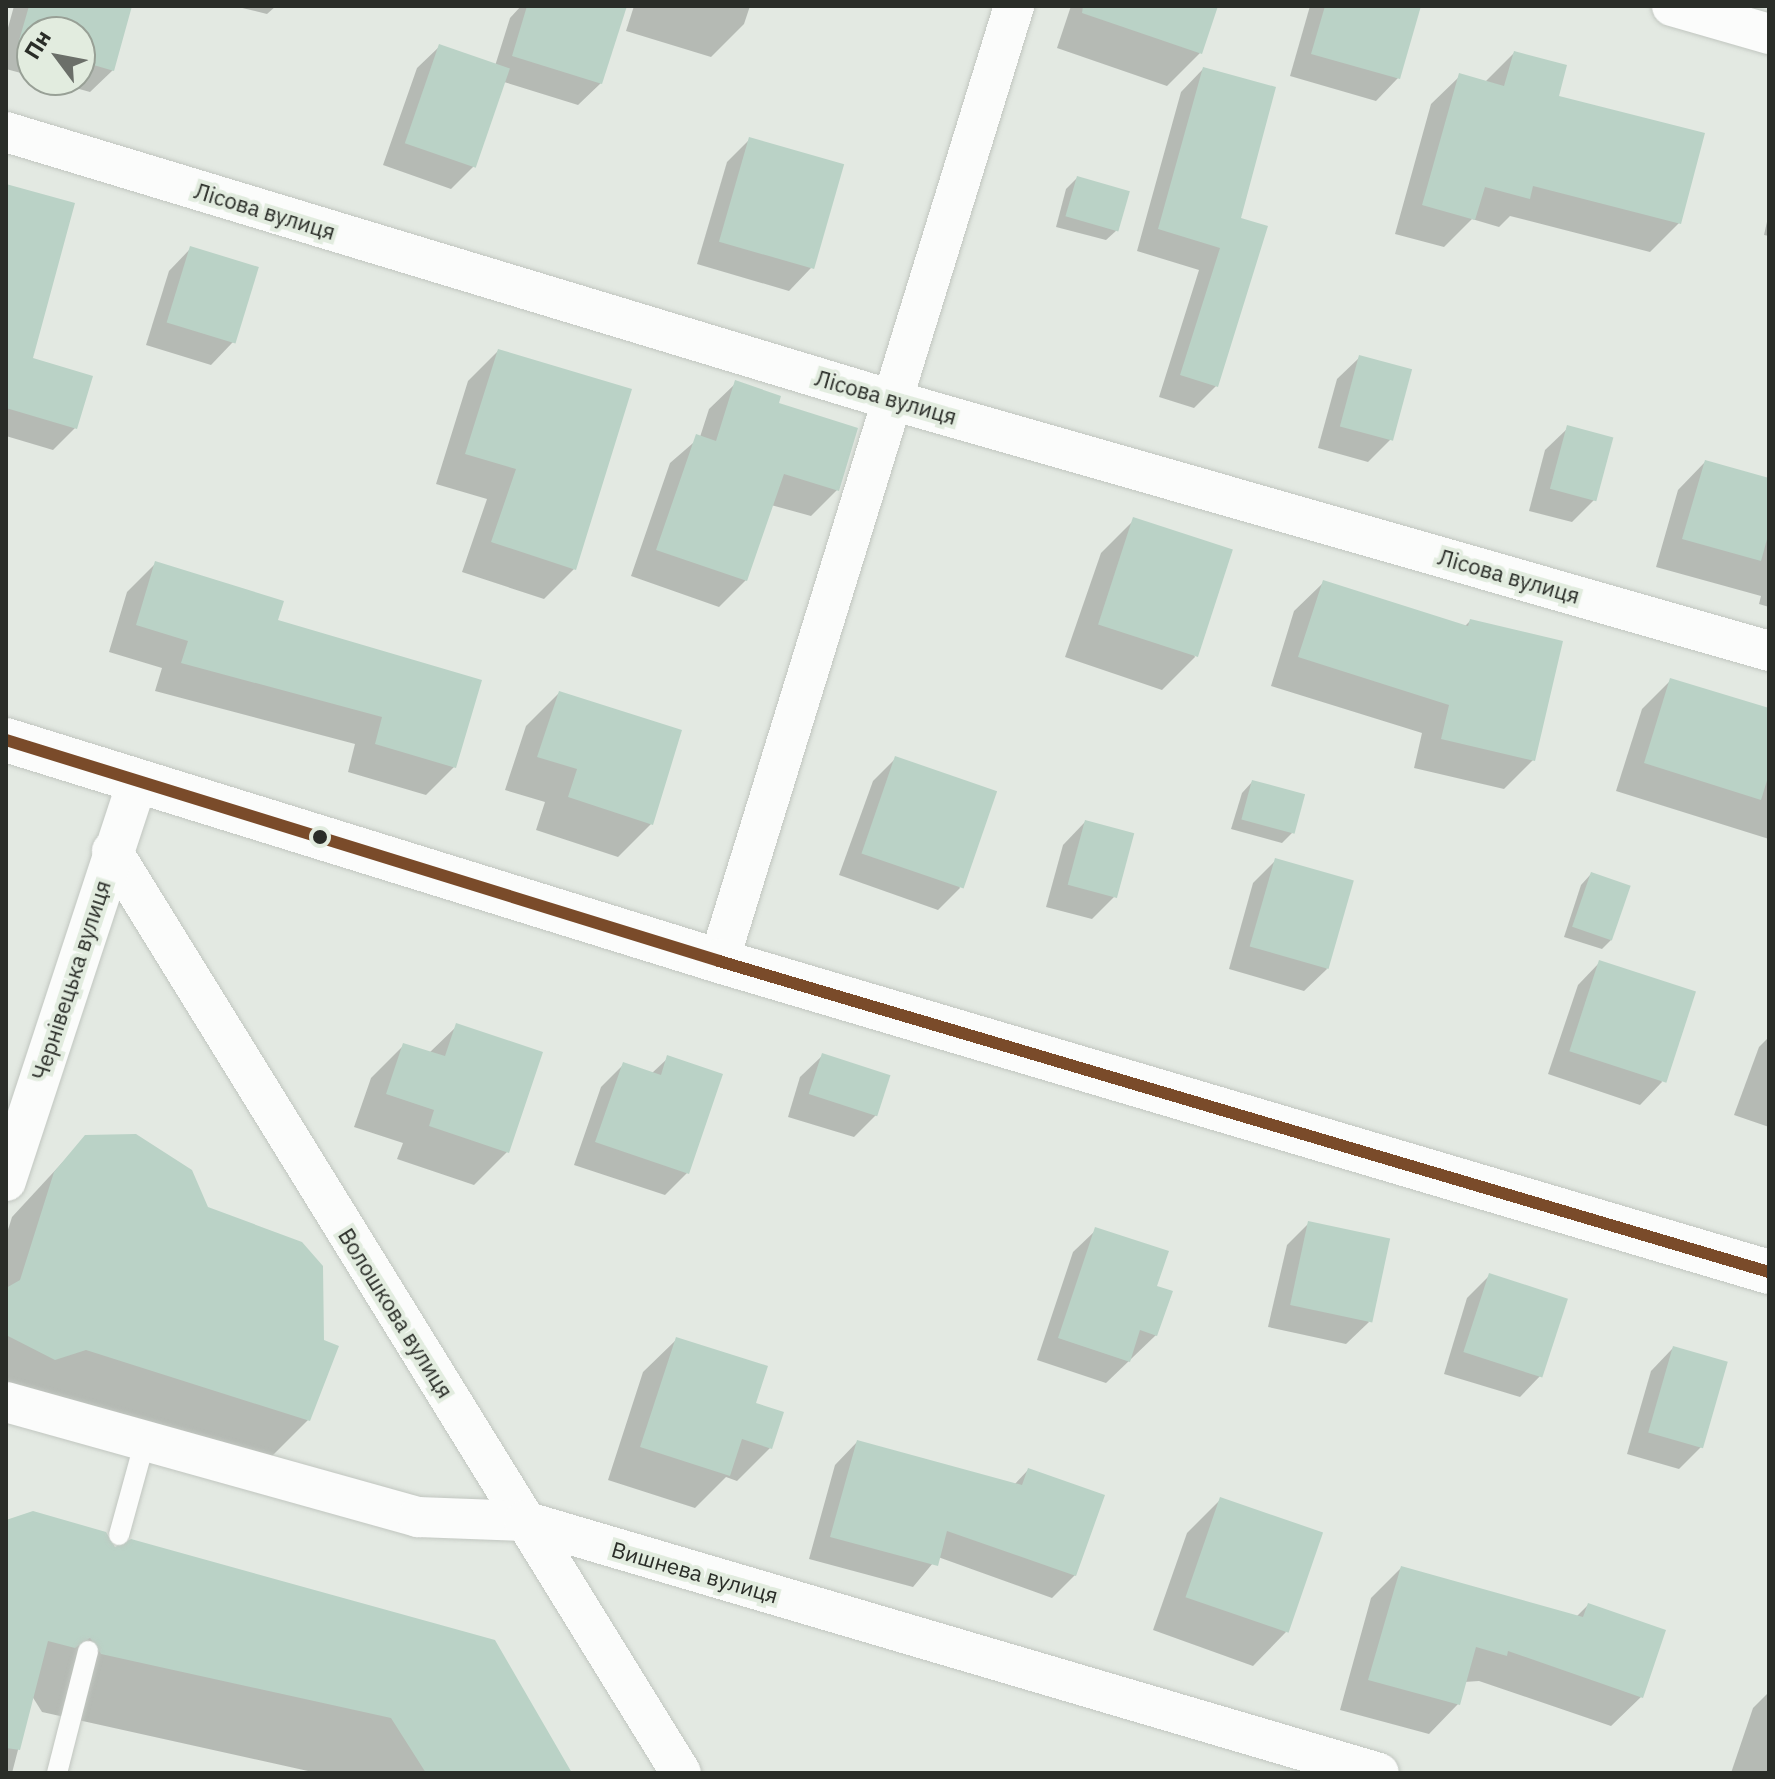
<!DOCTYPE html>
<html>
<head>
<meta charset="utf-8">
<style>
	body { margin:0 }
	#map { position:relative; width:1775px; height:1779px; overflow:hidden; background:#e3e9e2; font-family:"IBM Plex Sans",sans-serif }
	div>[style] { position:absolute }
	[style*='--x'] { left:calc(var(--x)*1px); top:calc(var(--y)*1px); width:calc(var(--w)*1px); rotate:calc(var(--a)*1deg) }
	.shadow>* { inset:0; background:#0003 }
	.building>* { inset:0; background:#bad2c6; transform-origin:0 0 }
	.roads { filter:drop-shadow(0 0 2px #c1c6c0) drop-shadow(0 0 2px #c1c6c0) }
	.service>* { height:20px; margin:-10px; padding:0 10px; transform-origin:10px; border-radius:10px; background:#fbfcfb }
	.minor>* { height:40px; margin:-20px; padding:0 20px; transform-origin:20px; border-radius:20px; background:#fbfcfb }
	.secondary>* { height:44px; margin:-22px; padding:0 22px; transform-origin:22px; border-radius:22px; background:#fbfcfb }
	.bus-1>* { height:12px; margin:-6px; padding:0 6px; transform-origin:6px; border-radius:6px; background:#7a4b2a }
	.dots>* { width:22px; height:22px; translate:-50% -50%; box-sizing:border-box; border:4px solid #e2ecdf; border-radius:50% }
	span { translate:-50% -50%; white-space:nowrap; text-align:center; line-height:1.15; -webkit-text-stroke:8px #e2ecdf; paint-order:stroke }
	.street-label { font-size:22px; color:#2a2d28 }
	.frame { position:absolute; inset:0; border:8px solid #2a2d28; pointer-events:none }
	.north { position:absolute; left:16px; top:16px; width:80px; height:80px; box-sizing:border-box; background:#e2ecdf; border:2px solid #98a096; border-radius:50%; rotate:302deg; font-size:22px; font-weight:700; line-height:32px; text-align:center; color:#2a2d28 }
	.north::after { content:''; display:block; margin:auto; width:28px; height:36px; background:#6b6f69; clip-path:polygon(50% 0,100% 100%,50% 72%,0 100%) }
</style>
</head>
<body>
<div id="map">
	<div class="shadow">
		<i style="clip-path:polygon(14px 6px,130px 6px,113px 70px,90px 92px,47px 80px,80px 80px,80px 32px,32px 32px,32px 76px,6px 69px,6px 35px)"></i>
		<i style="clip-path:polygon(234px 6px,276px 6px,267px 14px)"></i>
		<i style="clip-path:polygon(521px 6px,566px 6px,601px 83px,578px 105px,504px 82px,473px 167px,451px 189px,383px 165px,417px 68px,440px 46px,495px 66px,510px 18px)"></i>
		<i style="clip-path:polygon(634px 6px,750px 6px,744px 24px,711px 57px,626px 31px)"></i>
		<i style="clip-path:polygon(1071px 6px,1216px 6px,1200px 53px,1167px 86px,1057px 48px)"></i>
		<i style="clip-path:polygon(1310px 6px,1419px 6px,1398px 78px,1376px 101px,1290px 76px)"></i>
		<i style="clip-path:polygon(1514px 53px,1679px 223px,1650px 252px,1510px 216px,1499px 227px,1472px 219px,1444px 247px,1395px 234px,1431px 104px,1460px 76px,1485px 82px)"></i>
		<i style="clip-path:polygon(1203px 69px,1238px 219px,1216px 386px,1194px 408px,1159px 397px,1199px 270px,1137px 251px,1181px 92px)"></i>
		<i style="clip-path:polygon(750px 139px,811px 268px,789px 291px,697px 264px,727px 162px)"></i>
		<i style="clip-path:polygon(1077px 178px,1117px 230px,1106px 240px,1056px 227px,1066px 189px)"></i>
		<i style="clip-path:polygon(1769px 213px,1769px 236px,1764px 235px)"></i>
		<i style="clip-path:polygon(191px 248px,233px 342px,211px 365px,146px 345px,169px 271px)"></i>
		<i style="clip-path:polygon(498px 351px,574px 569px,544px 599px,462px 572px,487px 499px,436px 484px,468px 381px)"></i>
		<i style="clip-path:polygon(6px 352px,75px 428px,53px 450px,6px 436px)"></i>
		<i style="clip-path:polygon(1360px 357px,1391px 439px,1368px 462px,1318px 448px,1337px 379px)"></i>
		<i style="clip-path:polygon(736px 383px,776px 404px,837px 490px,811px 516px,771px 505px,746px 580px,719px 607px,631px 576px,670px 463px,700px 437px,709px 409px)"></i>
		<i style="clip-path:polygon(1568px 428px,1594px 500px,1572px 522px,1529px 511px,1545px 450px)"></i>
		<i style="clip-path:polygon(1705px 462px,1769px 480px,1769px 607px,1759px 604px,1761px 596px,1656px 567px,1678px 490px)"></i>
		<i style="clip-path:polygon(1134px 520px,1195px 657px,1162px 690px,1065px 657px,1101px 553px)"></i>
		<i style="clip-path:polygon(155px 564px,275px 622px,454px 767px,426px 795px,348px 772px,355px 744px,155px 691px,162px 668px,109px 652px,127px 592px)"></i>
		<i style="clip-path:polygon(1323px 583px,1464px 627px,1470px 621px,1533px 760px,1504px 789px,1414px 768px,1422px 733px,1271px 686px,1294px 611px)"></i>
		<i style="clip-path:polygon(1671px 680px,1769px 710px,1769px 839px,1616px 791px,1642px 709px)"></i>
		<i style="clip-path:polygon(559px 693px,651px 824px,618px 857px,536px 830px,545px 802px,505px 790px,526px 726px)"></i>
		<i style="clip-path:polygon(895px 759px,960px 888px,938px 910px,839px 875px,873px 781px)"></i>
		<i style="clip-path:polygon(1252px 782px,1293px 832px,1282px 843px,1231px 829px,1242px 793px)"></i>
		<i style="clip-path:polygon(1085px 822px,1114px 897px,1092px 919px,1046px 907px,1063px 845px)"></i>
		<i style="clip-path:polygon(1276px 860px,1327px 969px,1304px 991px,1229px 969px,1253px 883px)"></i>
		<i style="clip-path:polygon(1591px 874px,1612px 939px,1602px 949px,1564px 937px,1581px 885px)"></i>
		<i style="clip-path:polygon(1600px 962px,1662px 1082px,1640px 1105px,1548px 1074px,1578px 985px)"></i>
		<i style="clip-path:polygon(457px 1026px,507px 1152px,474px 1185px,397px 1159px,403px 1143px,354px 1127px,371px 1078px,404px 1045px,429px 1053px)"></i>
		<i style="clip-path:polygon(1769px 1037px,1769px 1127px,1734px 1115px,1759px 1047px)"></i>
		<i style="clip-path:polygon(823px 1055px,876px 1115px,854px 1137px,788px 1117px,800px 1077px)"></i>
		<i style="clip-path:polygon(668px 1058px,687px 1173px,665px 1195px,574px 1165px,601px 1087px,623px 1065px,651px 1074px)"></i>
		<i style="clip-path:polygon(86px 1137px,308px 1420px,265px 1463px,6px 1399px,6px 1236px,12px 1217px)"></i>
		<i style="clip-path:polygon(1309px 1223px,1369px 1322px,1346px 1344px,1268px 1327px,1287px 1245px)"></i>
		<i style="clip-path:polygon(1096px 1230px,1155px 1287px,1156px 1335px,1106px 1383px,1037px 1360px,1073px 1252px)"></i>
		<i style="clip-path:polygon(1489px 1276px,1542px 1374px,1520px 1397px,1444px 1374px,1467px 1298px)"></i>
		<i style="clip-path:polygon(677px 1339px,753px 1404px,770px 1448px,737px 1481px,726px 1477px,695px 1508px,608px 1480px,643px 1372px)"></i>
		<i style="clip-path:polygon(1673px 1348px,1701px 1447px,1679px 1469px,1627px 1454px,1651px 1371px)"></i>
		<i style="clip-path:polygon(857px 1442px,1014px 1485px,1028px 1470px,1075px 1575px,1052px 1598px,938px 1557px,913px 1587px,809px 1559px,835px 1465px)"></i>
		<i style="clip-path:polygon(1220px 1500px,1286px 1632px,1253px 1666px,1153px 1630px,1187px 1533px)"></i>
		<i style="clip-path:polygon(6px 1525px,114px 1550px,570px 1773px,317px 1773px,42px 1712px,32px 1696px,12px 1773px,6px 1773px)"></i>
		<i style="clip-path:polygon(1401px 1568px,1576px 1617px,1588px 1605px,1641px 1697px,1611px 1726px,1479px 1681px,1464px 1682px,1458px 1704px,1429px 1734px,1340px 1710px,1371px 1598px)"></i>
		<i style="clip-path:polygon(1769px 1692px,1769px 1773px,1731px 1773px,1753px 1708px)"></i>
	</div>
	<div class="building">
		<i style="clip-path:polygon(29px 6px,132px 6px,114px 71px,80px 61px,80px 32px,32px 32px,32px 48px,18px 44px)"></i>
		<i style="clip-path:polygon(527px 6px,627px 6px,602px 84px,512px 56px)"></i>
		<i style="clip-path:polygon(1083px 6px,1218px 6px,1202px 54px,1082px 13px)"></i>
		<i style="clip-path:polygon(1325px 6px,1421px 6px,1400px 79px,1311px 54px)"></i>
		<i style="left:439px;top:44px;width:75px;height:105px;rotate:19deg"></i>
		<i style="clip-path:polygon(1514px 51px,1567px 65px,1559px 96px,1705px 133px,1681px 224px,1533px 186px,1530px 199px,1485px 187px,1475px 220px,1422px 205px,1459px 73px,1504px 86px)"></i>
		<i style="clip-path:polygon(1203px 67px,1276px 87px,1241px 218px,1268px 226px,1218px 387px,1180px 375px,1220px 248px,1158px 229px)"></i>
		<i style="left:749px;top:137px;width:99px;height:109px;rotate:16deg"></i>
		<i style="left:1077px;top:176px;width:55px;height:42px;rotate:16deg"></i>
		<i style="clip-path:polygon(6px 184px,75px 203px,33px 358px,93px 376px,77px 429px,6px 408px)"></i>
		<i style="left:190px;top:246px;width:72px;height:80px;rotate:17deg"></i>
		<i style="clip-path:polygon(498px 349px,632px 389px,576px 570px,491px 542px,516px 469px,465px 454px)"></i>
		<i style="left:1359px;top:355px;width:55px;height:74px;rotate:15deg"></i>
		<i style="clip-path:polygon(735px 380px,781px 396px,779px 403px,858px 428px,839px 491px,784px 474px,747px 581px,656px 550px,696px 434px,716px 441px)"></i>
		<i style="left:1567px;top:425px;width:48px;height:66px;rotate:15deg"></i>
		<i style="clip-path:polygon(1705px 460px,1769px 478px,1769px 532px,1761px 561px,1682px 539px)"></i>
		<i style="left:1133px;top:517px;width:105px;height:113px;rotate:18deg"></i>
		<i style="clip-path:polygon(155px 561px,284px 601px,278px 620px,482px 680px,456px 768px,375px 744px,382px 717px,181px 663px,188px 641px,136px 625px)"></i>
		<i style="clip-path:polygon(1323px 580px,1468px 626px,1470px 619px,1563px 641px,1535px 761px,1441px 739px,1449px 705px,1298px 657px)"></i>
		<i style="clip-path:polygon(1670px 678px,1769px 708px,1769px 774px,1761px 800px,1644px 763px)"></i>
		<i style="clip-path:polygon(559px 691px,682px 730px,653px 825px,568px 797px,577px 769px,537px 757px)"></i>
		<i style="left:895px;top:756px;width:108px;height:103px;rotate:19deg"></i>
		<i style="left:1252px;top:780px;width:55px;height:41px;rotate:15deg"></i>
		<i style="left:1085px;top:820px;width:51px;height:67px;rotate:15deg"></i>
		<i style="left:1275px;top:858px;width:82px;height:92px;rotate:16deg"></i>
		<i style="left:1591px;top:872px;width:42px;height:58px;rotate:19deg"></i>
		<i style="left:1599px;top:960px;width:102px;height:96px;rotate:18deg"></i>
		<i style="clip-path:polygon(456px 1023px,543px 1052px,509px 1153px,429px 1126px,434px 1110px,386px 1094px,403px 1043px,445px 1056px)"></i>
		<i style="left:822px;top:1053px;width:72px;height:43px;rotate:18deg"></i>
		<i style="clip-path:polygon(667px 1055px,723px 1074px,689px 1174px,595px 1142px,623px 1062px,661px 1075px)"></i>
		<i style="clip-path:polygon(136px 1134px,192px 1170px,208px 1207px,302px 1242px,323px 1266px,324px 1340px,339px 1346px,310px 1421px,86px 1350px,55px 1360px,6px 1335px,6px 1288px,20px 1280px,54px 1172px,85px 1135px)"></i>
		<i style="left:1308px;top:1221px;width:84px;height:86px;rotate:12deg"></i>
		<i style="clip-path:polygon(1095px 1227px,1169px 1251px,1157px 1286px,1173px 1291px,1157px 1336px,1140px 1330px,1130px 1362px,1058px 1338px)"></i>
		<i style="left:1489px;top:1273px;width:83px;height:83px;rotate:18deg"></i>
		<i style="clip-path:polygon(676px 1337px,768px 1366px,756px 1403px,784px 1412px,772px 1449px,742px 1439px,730px 1476px,640px 1447px)"></i>
		<i style="left:1673px;top:1346px;width:57px;height:90px;rotate:16deg"></i>
		<i style="clip-path:polygon(857px 1440px,1022px 1485px,1028px 1468px,1105px 1495px,1076px 1576px,947px 1531px,938px 1566px,830px 1537px)"></i>
		<i style="left:1220px;top:1497px;width:109px;height:106px;rotate:19deg"></i>
		<i style="clip-path:polygon(33px 1511px,106px 1532px,115px 1547px,131px 1539px,495px 1640px,572px 1773px,426px 1773px,391px 1718px,101px 1654px,90px 1638px,75px 1648px,48px 1641px,20px 1750px,6px 1748px,6px 1520px)"></i>
		<i style="clip-path:polygon(1401px 1566px,1583px 1617px,1588px 1603px,1666px 1630px,1643px 1698px,1508px 1651px,1507px 1656px,1476px 1647px,1460px 1705px,1368px 1680px)"></i>
	</div>
	<div class="roads">
		<div class="service">
			<i style="--x:119;--y:1535;--w:94;--a:-74.6"></i>
			<i style="--x:57;--y:1773;--w:126;--a:-75.7"></i>
		</div>
		<div class="minor">
			<i style="--x:1672;--y:6;--w:101;--a:16.1"></i>
			<i style="--x:6;--y:132;--w:926;--a:16.83"></i>
			<i style="--x:892;--y:400;--w:912;--a:15.97"></i>
			<i style="--x:112;--y:851;--w:1083;--a:58.32"></i>
			<i style="--x:719;--y:961;--w:1000;--a:-72.83"></i>
			<i style="--x:6;--y:1181;--w:423;--a:-71.8"></i>
			<i style="--x:6;--y:1402;--w:428;--a:15.6"></i>
			<i style="--x:418;--y:1517;--w:106;--a:2.2"></i>
			<i style="--x:524;--y:1521;--w:891;--a:16.42"></i>
		</div>
		<div class="secondary">
			<i style="--x:6;--y:740;--w:746;--a:17.22"></i>
			<i style="--x:719;--y:961;--w:1095;--a:16.5"></i>
		</div>
	</div>
	<div class="bus-1">
		<i style="--x:6;--y:740;--w:746;--a:17.22"></i>
		<i style="--x:719;--y:961;--w:1095;--a:16.5"></i>
	</div>
	<div class="dots">
		<i style="left:320px;top:837px;background:#2a2d28"></i>
	</div>
	<div class="street-label">
		<span style="left:265px;top:211px;rotate:17deg">Лісова вулиця</span>
		<span style="left:886px;top:397px;rotate:16deg">Лісова вулиця</span>
		<span style="left:1509px;top:576px;rotate:16deg">Лісова вулиця</span>
		<span style="left:71px;top:980px;rotate:-72deg">Чернівецька вулиця</span>
		<span style="left:396px;top:1313px;rotate:58deg">Волошкова вулиця</span>
		<span style="left:695px;top:1572px;rotate:16deg">Вишнева вулиця</span>
	</div>
	<div class="frame"></div>
	<div class="north">Пн</div>
</div>
</body>
</html>
